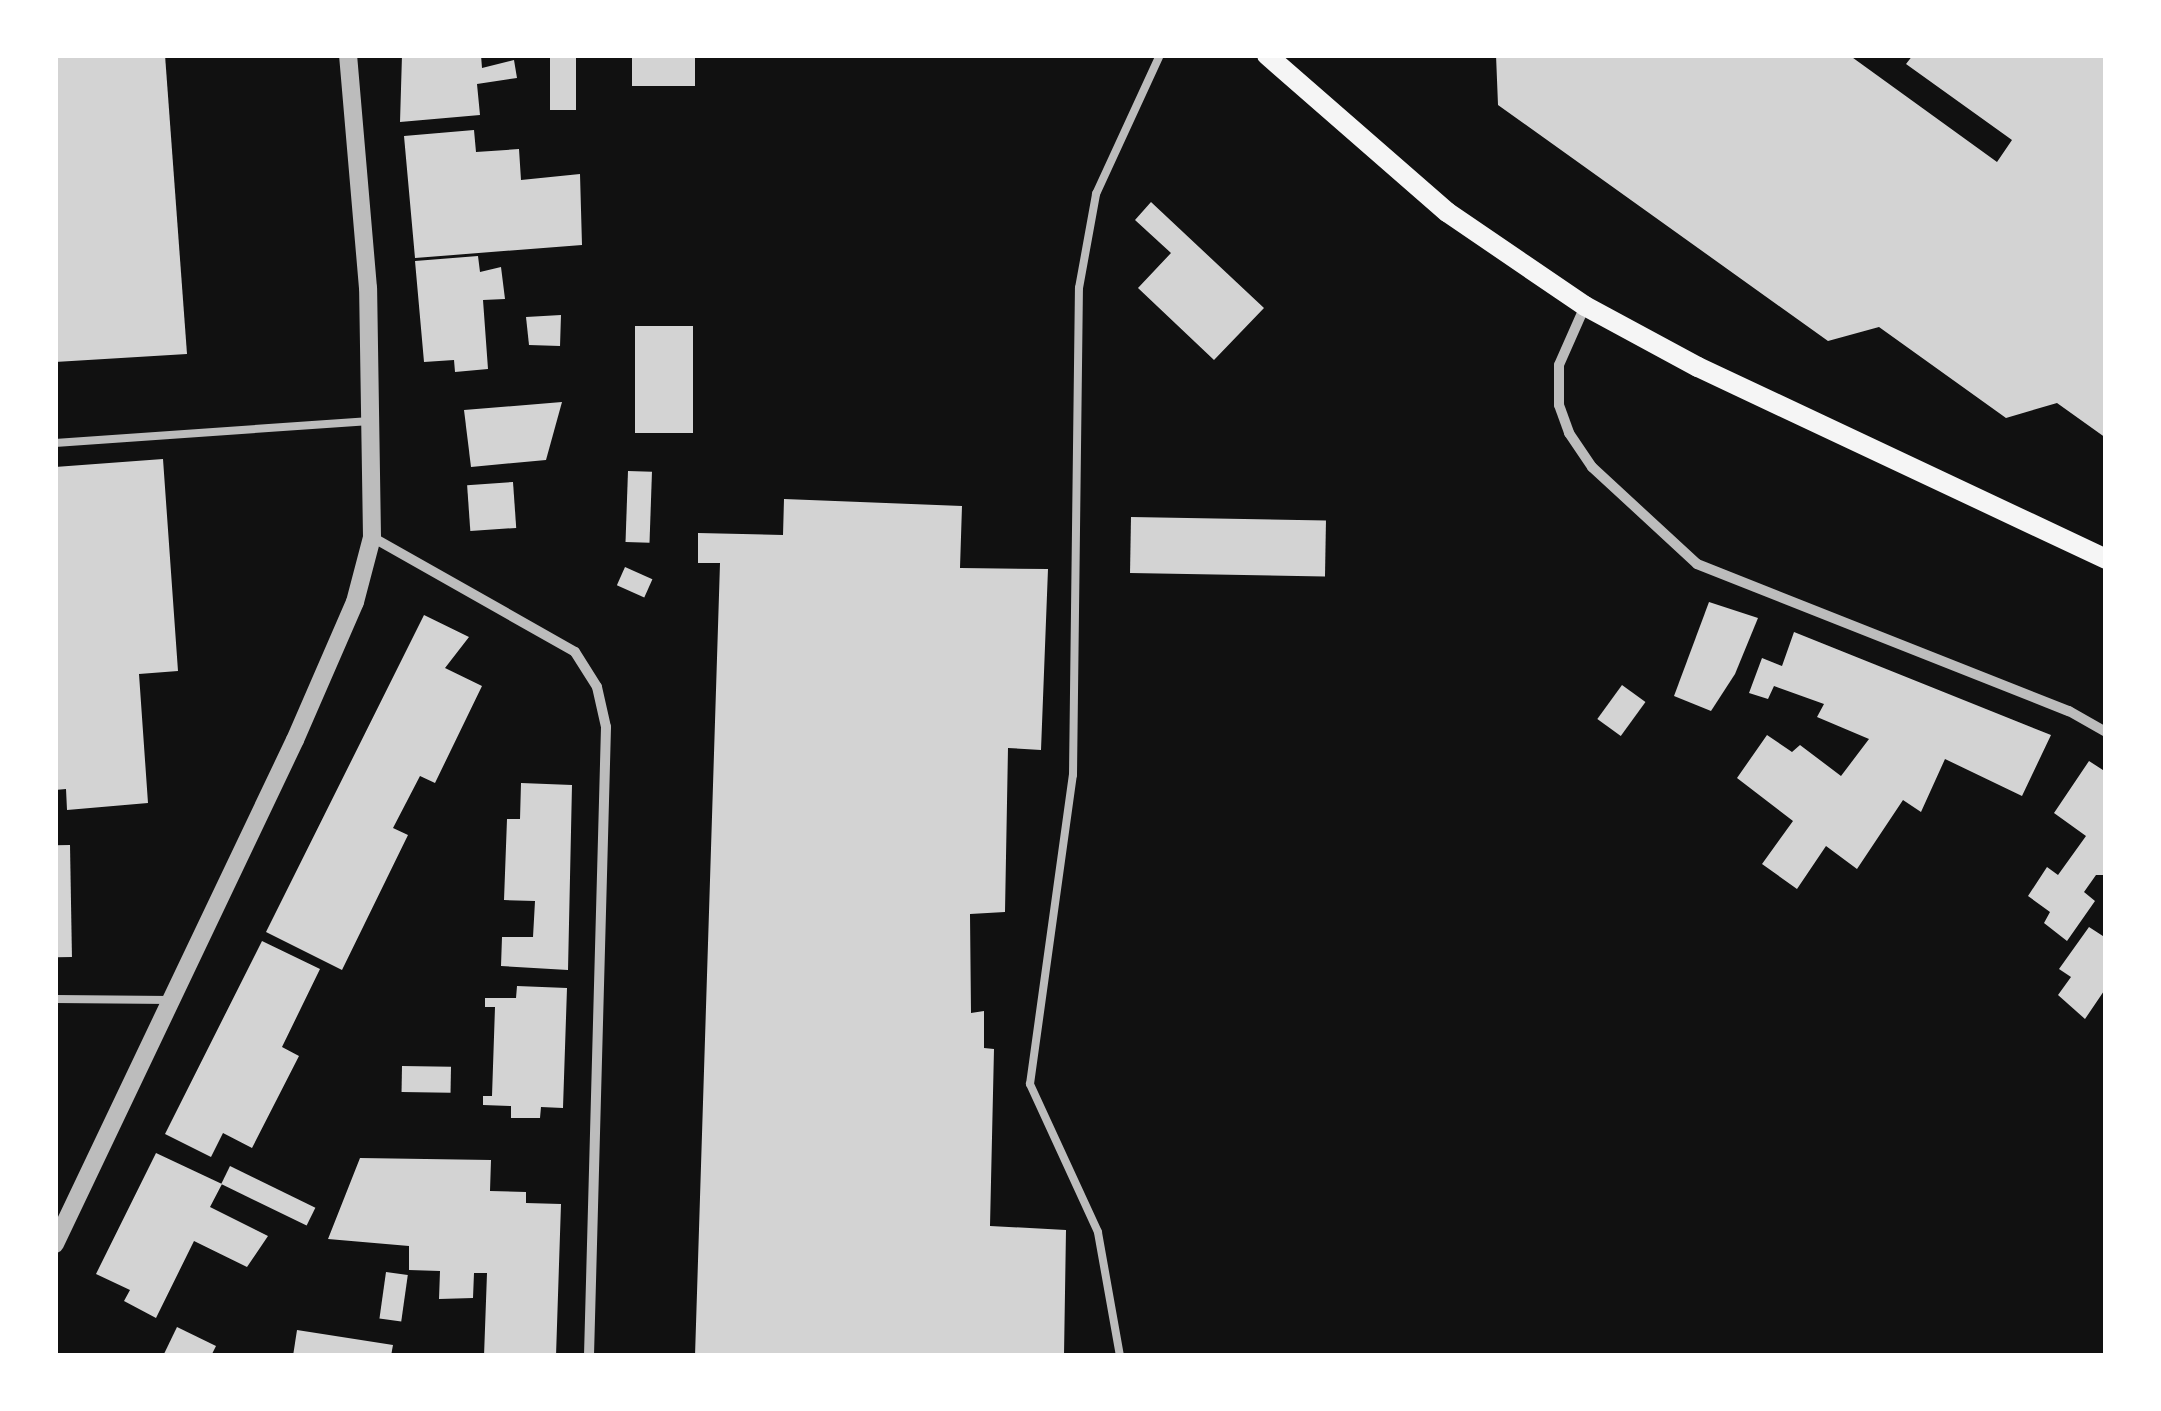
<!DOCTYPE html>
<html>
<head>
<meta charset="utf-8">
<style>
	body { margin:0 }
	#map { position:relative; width:2161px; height:1411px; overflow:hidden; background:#111; font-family:Quicksand,sans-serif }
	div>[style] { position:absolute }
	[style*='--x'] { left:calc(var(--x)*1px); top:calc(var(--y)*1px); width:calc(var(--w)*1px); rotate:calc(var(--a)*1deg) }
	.building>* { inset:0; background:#d3d3d3; transform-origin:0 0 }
	.service>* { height:8px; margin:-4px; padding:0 4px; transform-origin:4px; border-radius:4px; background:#bcbcbc }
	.minor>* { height:10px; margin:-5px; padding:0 5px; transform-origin:5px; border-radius:5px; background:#bcbcbc }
	.tertiary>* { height:18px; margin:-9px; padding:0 9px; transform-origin:9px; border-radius:9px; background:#bcbcbc }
	.secondary>* { height:20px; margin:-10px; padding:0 10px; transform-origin:10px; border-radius:10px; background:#f5f5f5 }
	span { translate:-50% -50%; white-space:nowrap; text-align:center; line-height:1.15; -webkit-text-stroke:8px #fff; paint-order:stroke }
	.frame { position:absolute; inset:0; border:58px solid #fff; pointer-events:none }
</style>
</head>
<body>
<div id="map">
	<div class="building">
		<i style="clip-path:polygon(55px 55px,165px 55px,187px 354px,55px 362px)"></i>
		<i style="clip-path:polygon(402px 55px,481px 55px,482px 68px,514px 60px,517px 78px,477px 84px,480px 115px,400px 122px)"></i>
		<i style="left:550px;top:55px;width:26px;height:55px"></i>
		<i style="left:632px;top:55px;width:63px;height:31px"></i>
		<i style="clip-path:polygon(1496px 55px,1849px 55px,1997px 162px,2012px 140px,1906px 64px,1913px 55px,2106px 55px,2106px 438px,2057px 403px,2006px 418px,1879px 327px,1828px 341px,1498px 105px)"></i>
		<i style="clip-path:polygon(474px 130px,476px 152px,519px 149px,521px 180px,580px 174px,582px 245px,415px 258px,404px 136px)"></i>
		<i style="clip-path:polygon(1151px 202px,1264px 308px,1214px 360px,1138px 288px,1171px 253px,1135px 220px)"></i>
		<i style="clip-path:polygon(478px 256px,480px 272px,501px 267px,505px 299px,483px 300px,488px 369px,455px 372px,454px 360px,424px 362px,415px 261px)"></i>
		<i style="clip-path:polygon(561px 315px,560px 346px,529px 345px,526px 317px)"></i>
		<i style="left:635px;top:326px;width:58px;height:107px"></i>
		<i style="clip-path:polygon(562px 402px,546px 460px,471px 467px,464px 410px)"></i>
		<i style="clip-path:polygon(163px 459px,178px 671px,139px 674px,148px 803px,67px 810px,66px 789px,55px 790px,55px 467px)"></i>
		<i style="left:628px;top:471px;width:24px;height:71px;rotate:2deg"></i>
		<i style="left:513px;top:482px;width:46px;height:46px;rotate:86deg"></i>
		<i style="clip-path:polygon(784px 499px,962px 506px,960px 568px,1048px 569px,1041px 750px,1008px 748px,1005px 912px,970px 914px,971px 1013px,984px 1011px,984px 1048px,994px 1049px,990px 1226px,1066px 1230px,1064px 1356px,695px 1356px,720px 563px,698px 563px,698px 533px,783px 535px)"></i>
		<i style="left:1131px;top:517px;width:195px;height:56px;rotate:1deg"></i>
		<i style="left:625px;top:567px;width:30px;height:20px;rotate:24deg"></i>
		<i style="clip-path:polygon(1709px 602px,1758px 618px,1735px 674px,1711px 711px,1674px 696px)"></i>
		<i style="clip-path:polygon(424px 615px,469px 637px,445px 668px,482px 686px,435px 783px,420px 776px,393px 828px,408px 835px,342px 970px,266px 932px)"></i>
		<i style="clip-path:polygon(1794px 632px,2051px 735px,2022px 796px,1945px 759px,1921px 812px,1903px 800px,1857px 869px,1826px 846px,1797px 889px,1762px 864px,1793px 821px,1737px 778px,1767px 735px,1792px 752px,1800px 745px,1841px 776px,1869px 739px,1817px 717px,1824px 704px,1774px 686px,1768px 699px,1749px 693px,1762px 658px,1782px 666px)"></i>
		<i style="left:1622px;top:685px;width:29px;height:42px;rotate:36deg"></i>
		<i style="clip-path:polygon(2089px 761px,2106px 772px,2106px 875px,2096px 875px,2084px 892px,2095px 901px,2067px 941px,2044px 923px,2050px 912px,2028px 896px,2047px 867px,2058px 875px,2086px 836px,2054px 813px)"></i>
		<i style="clip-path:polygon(521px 783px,572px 785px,568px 970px,501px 966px,502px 937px,533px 937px,535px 901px,504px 900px,507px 819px,520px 819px)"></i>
		<i style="left:70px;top:845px;width:112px;height:15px;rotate:89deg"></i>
		<i style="clip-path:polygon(2089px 927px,2106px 938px,2106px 988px,2085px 1019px,2058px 995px,2071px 977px,2059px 969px)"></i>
		<i style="clip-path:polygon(262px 941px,320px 969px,282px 1047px,299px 1056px,252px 1148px,223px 1133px,211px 1157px,165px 1134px)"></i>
		<i style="clip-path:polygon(517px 986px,567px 988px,563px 1108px,541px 1107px,540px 1118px,511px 1118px,511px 1106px,483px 1105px,483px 1096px,492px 1096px,495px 1007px,485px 1007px,485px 998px,516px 998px)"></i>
		<i style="left:402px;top:1066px;width:49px;height:26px;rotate:1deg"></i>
		<i style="clip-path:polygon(156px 1153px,222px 1184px,210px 1207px,268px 1236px,247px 1267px,194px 1241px,156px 1318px,124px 1301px,130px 1290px,96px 1274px)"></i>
		<i style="clip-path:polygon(360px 1158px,491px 1160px,490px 1191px,526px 1192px,526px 1203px,561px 1204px,556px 1356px,484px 1356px,487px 1273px,474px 1273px,473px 1298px,439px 1299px,440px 1271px,409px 1270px,409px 1246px,328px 1239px)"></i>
		<i style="left:230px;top:1166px;width:95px;height:20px;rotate:26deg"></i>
		<i style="left:386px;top:1272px;width:22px;height:47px;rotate:8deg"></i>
		<i style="clip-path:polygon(177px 1327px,216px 1346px,211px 1356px,163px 1356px)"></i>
		<i style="clip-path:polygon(297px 1330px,393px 1345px,391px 1356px,293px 1356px)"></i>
	</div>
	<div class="service">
		<i style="--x:55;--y:443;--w:316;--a:-4"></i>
		<i style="--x:55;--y:999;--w:116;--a:0.5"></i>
		<i style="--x:1120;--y:1356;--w:126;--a:-100.1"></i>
		<i style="--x:1098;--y:1232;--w:163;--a:-114.7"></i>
		<i style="--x:1030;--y:1084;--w:312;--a:-82.1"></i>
		<i style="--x:1073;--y:775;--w:487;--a:-89.3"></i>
		<i style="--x:1079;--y:288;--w:96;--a:-79.7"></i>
		<i style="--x:1096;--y:194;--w:153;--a:-65.3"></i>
	</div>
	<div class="minor">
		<i style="--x:1585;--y:306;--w:64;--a:113.8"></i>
		<i style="--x:1559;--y:365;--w:40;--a:90"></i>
		<i style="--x:1559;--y:405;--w:30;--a:70"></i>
		<i style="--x:1569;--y:433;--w:41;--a:55.9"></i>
		<i style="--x:1592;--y:467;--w:143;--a:42.7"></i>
		<i style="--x:1697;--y:564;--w:400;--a:21.6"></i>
		<i style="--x:2069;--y:711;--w:43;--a:29.6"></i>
		<i style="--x:372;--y:537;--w:233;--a:29.5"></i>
		<i style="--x:575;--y:652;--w:41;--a:57.8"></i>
		<i style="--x:597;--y:687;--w:41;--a:77.3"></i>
		<i style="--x:606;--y:727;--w:629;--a:91.55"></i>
	</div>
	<div class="tertiary">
		<i style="--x:55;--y:1244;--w:558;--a:-64.54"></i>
		<i style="--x:295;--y:740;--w:150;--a:-66.5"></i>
		<i style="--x:355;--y:602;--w:67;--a:-75.3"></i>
		<i style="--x:372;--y:537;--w:249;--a:-90.9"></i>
		<i style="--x:368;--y:288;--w:234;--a:-94.9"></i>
	</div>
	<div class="secondary">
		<i style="--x:1267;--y:55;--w:239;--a:41.1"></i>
		<i style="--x:1447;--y:212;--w:167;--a:34.3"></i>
		<i style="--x:1585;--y:306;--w:128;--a:28.4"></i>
		<i style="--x:1698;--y:367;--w:451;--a:25.2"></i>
	</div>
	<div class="frame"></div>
</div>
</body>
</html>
